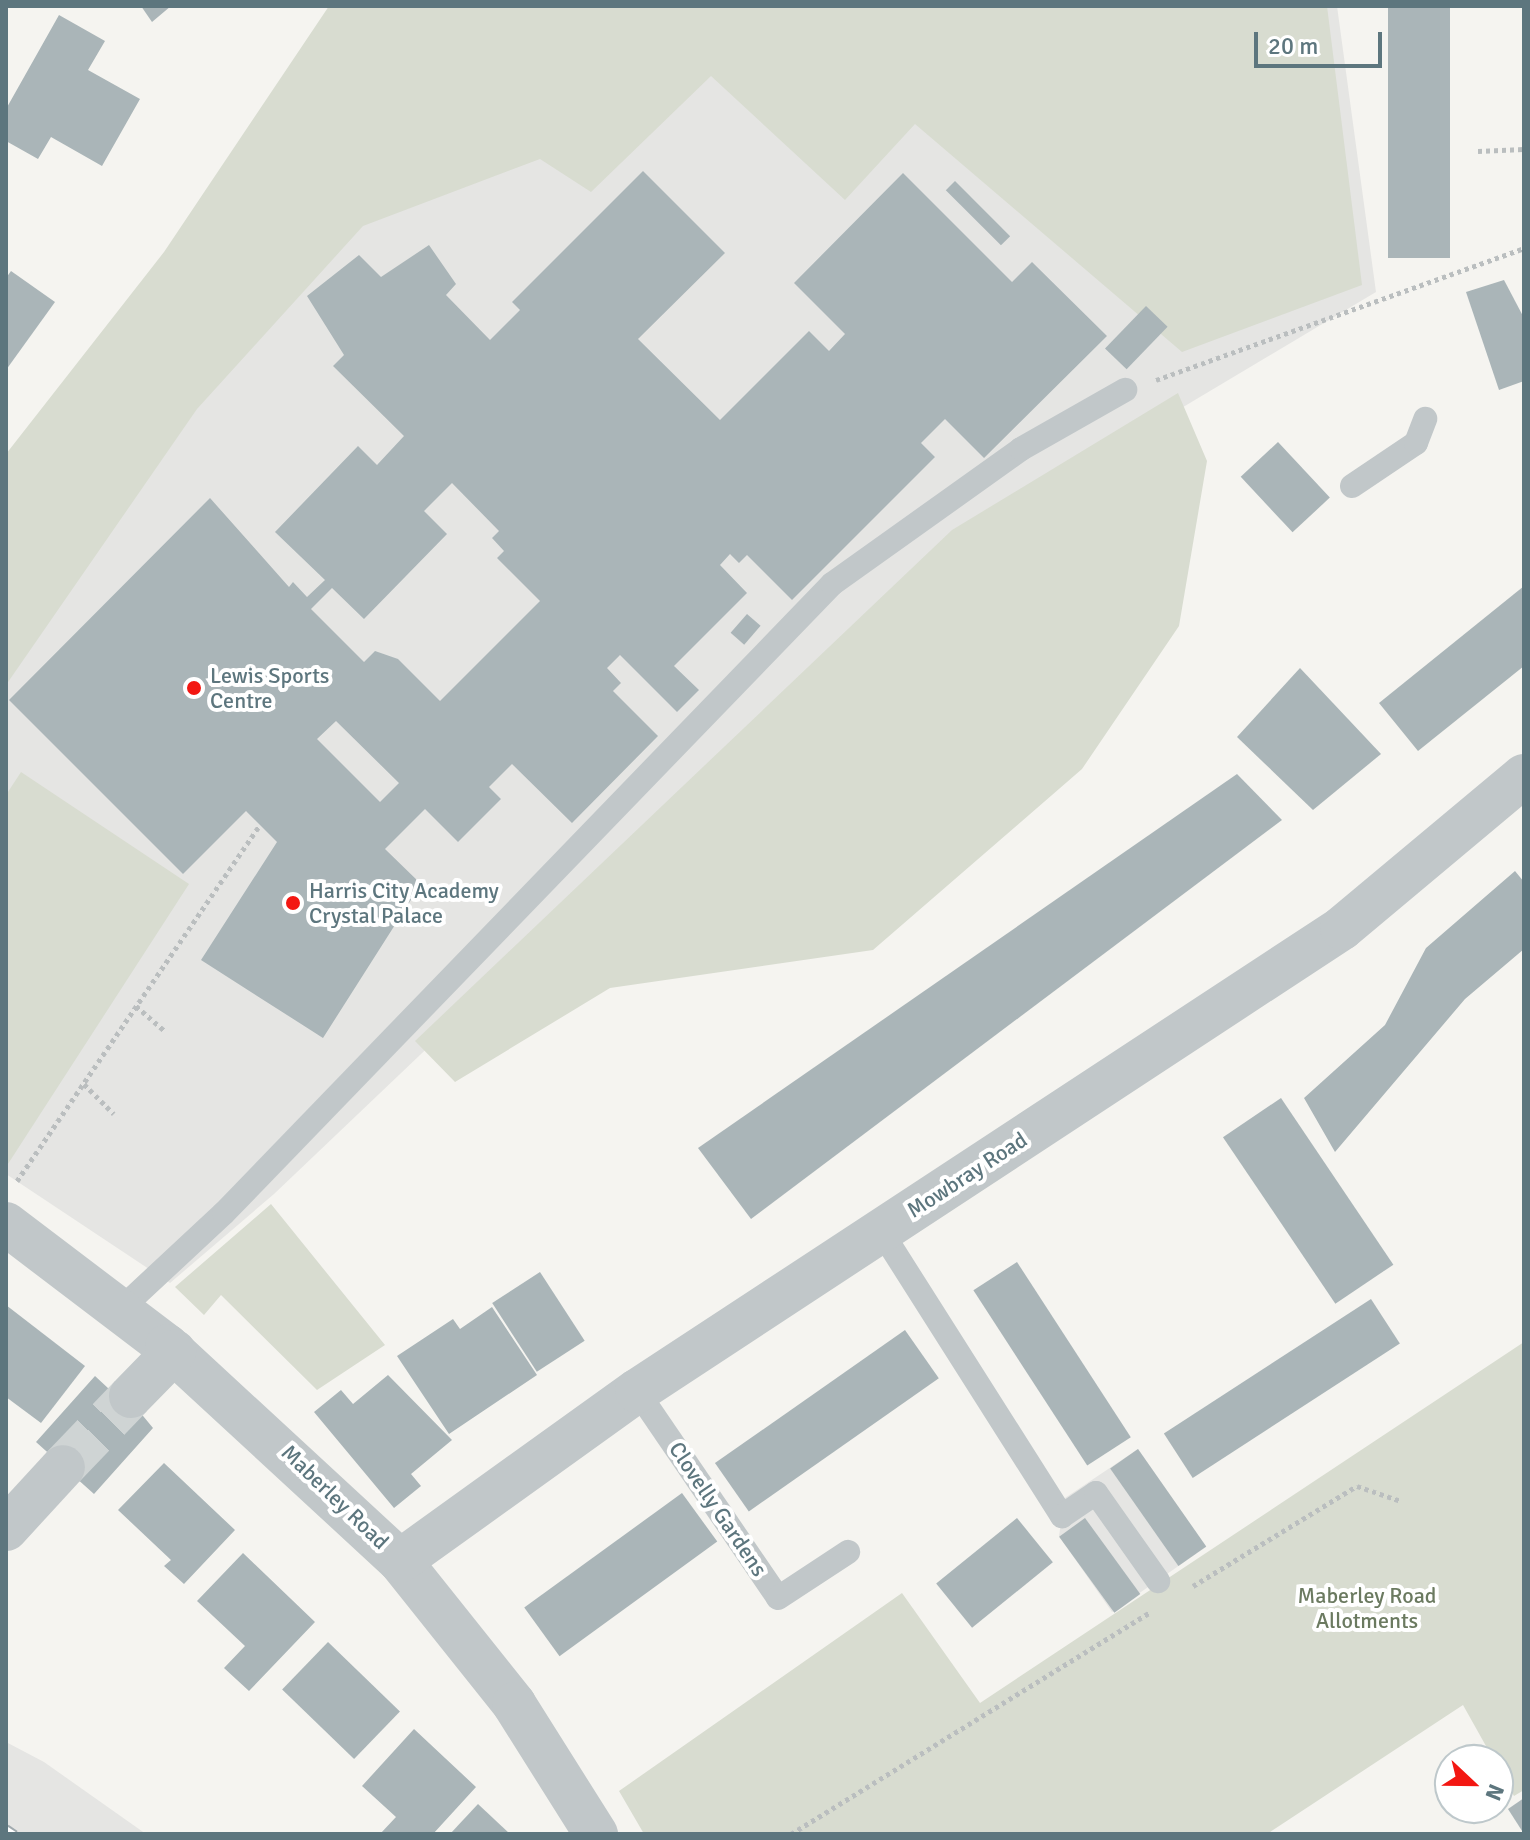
<!DOCTYPE html>
<html>
<head>
<meta charset="utf-8">
<style>
	body { margin:0 }
	#map { position:relative; width:1530px; height:1840px; overflow:hidden; background:#f5f4f0; font-family:Signika,sans-serif }
	div>[style] { position:absolute }
	[style*='--x'] { left:calc(var(--x)*1px); top:calc(var(--y)*1px); width:calc(var(--w)*1px); rotate:calc(var(--a)*1deg) }
	.built>* { inset:0; background:#e5e5e3 }
	.green>* { inset:0; background:#d8dcd0 }
	.building>* { inset:0; background:#aab5b8; transform-origin:0 0 }
	.minor-tunnel>* { height:44px; margin-top:-22px; transform-origin:0; background:repeating-linear-gradient(90deg,#cfd4d4 0 44px,transparent 0 66px) }
	.path>* { height:5px; margin-top:-2.5px; transform-origin:0; background:repeating-linear-gradient(90deg,#babebf 0 4px,transparent 0 8px) }
	.service>* { height:24px; margin:-12px; padding:0 12px; transform-origin:12px; border-radius:12px; background:#c1c7c9 }
	.minor>* { height:44px; margin:-22px; padding:0 22px; transform-origin:22px; border-radius:22px; background:#c1c7c9 }
	.rail>* { height:9px; margin-top:-4.5px; transform-origin:0; background:repeating-linear-gradient(90deg,#fff 0 18px,#a1aaae 0 36px); box-sizing:border-box; border-block:2px solid #a1aaae }
	.dots>* { width:22px; height:22px; translate:-50% -50%; box-sizing:border-box; border:4px solid #fff; border-radius:50% }
	span { translate:-50% -50%; white-space:nowrap; text-align:center; line-height:1.15; -webkit-text-stroke:8px #fff; paint-order:stroke }
	.poi-label { font-size:22px; color:#5d767e }
	.left { translate:0 -50%; text-align:left }
	.street-label { font-size:22px; color:#5d767e }
	.park-label { font-size:22px; color:#6b7a60 }
	.frame { position:absolute; inset:0; border:8px solid #5d767e; pointer-events:none }
	.north { position:absolute; left:1434px; top:1744px; width:80px; height:80px; box-sizing:border-box; background:#fff; border:2px solid #bec8cb; border-radius:50%; rotate:112deg; font-size:22px; font-weight:700; line-height:32px; text-align:center; color:#5d767e }
	.north::after { content:''; display:block; margin:auto; width:28px; height:36px; background:#f31712; clip-path:polygon(50% 0,100% 100%,50% 72%,0 100%) }
	.scale { position:absolute; left:1254px; top:32px; width:128px; height:36px; box-sizing:border-box; border:4px solid #5d767e; border-top:0; padding-left:10px; font-size:24px; line-height:28px; white-space:nowrap; color:#5d767e; -webkit-text-stroke:6px #fff; paint-order:stroke }
</style>
</head>
<body>
<div id="map">
	<div class="built">
		<i style="clip-path:polygon(407px 6px,1337px 6px,1376px 292px,962px 539px,274px 1194px,170px 1283px,6px 1174px,6px 631px)"></i>
		<i style="clip-path:polygon(1138px 1449px,1206px 1547px,1112px 1612px,1059px 1536px,1062px 1516px,1065px 1498px)"></i>
		<i style="clip-path:polygon(6px 1742px,44px 1762px,146px 1834px,6px 1834px)"></i>
	</div>
	<div class="green">
		<i style="clip-path:polygon(329px 6px,1327px 6px,1362px 285px,1182px 352px,915px 124px,845px 200px,711px 76px,591px 192px,540px 159px,363px 226px,197px 409px,6px 685px,6px 454px,164px 252px)"></i>
		<i style="clip-path:polygon(1178px 393px,1207px 461px,1179px 626px,1082px 769px,873px 950px,610px 988px,455px 1082px,415px 1041px,952px 530px)"></i>
		<i style="clip-path:polygon(21px 772px,189px 884px,6px 1167px,6px 795px)"></i>
		<i style="clip-path:polygon(271px 1204px,385px 1345px,317px 1390px,221px 1295px,204px 1315px,175px 1287px)"></i>
		<i style="clip-path:polygon(1524px 1342px,1524px 1790px,1514px 1796px,1463px 1705px,1267px 1834px,644px 1834px,619px 1791px,902px 1593px,980px 1703px)"></i>
	</div>
	<div class="building">
		<i style="clip-path:polygon(141px 6px,171px 6px,152px 22px)"></i>
		<i style="left:1388px;top:6px;width:62px;height:252px"></i>
		<i style="clip-path:polygon(59px 15px,105px 41px,88px 70px,140px 99px,102px 166px,51px 137px,38px 159px,6px 141px,6px 109px)"></i>
		<i style="clip-path:polygon(evenodd,643px 171px,725px 253px,638px 339px,720px 420px,809px 331px,829px 351px,845px 334px,794px 283px,903px 173px,1012px 282px,1032px 262px,1107px 336px,984px 458px,945px 419px,921px 443px,935px 457px,792px 600px,747px 555px,739px 563px,730px 554px,720px 565px,747px 593px,674px 666px,699px 690px,677px 712px,620px 655px,607px 668px,621px 683px,613px 691px,658px 736px,572px 823px,512px 764px,489px 787px,501px 799px,458px 842px,425px 809px,385px 849px,421px 884px,323px 1038px,201px 960px,277px 842px,246px 811px,183px 874px,9px 700px,210px 498px,289px 587px,293px 582px,307px 597px,325px 580px,275px 532px,358px 446px,377px 465px,404px 436px,333px 366px,344px 355px,307px 296px,359px 255px,381px 277px,429px 245px,456px 284px,446px 295px,490px 340px,520px 310px,512px 302px,643px 171px,452px 483px,499px 531px,492px 538px,504px 551px,497px 558px,540px 601px,440px 701px,398px 659px,375px 651px,364px 662px,311px 609px,332px 588px,364px 619px,447px 534px,424px 511px,452px 483px,643px 171px,336px 721px,399px 783px,380px 802px,317px 739px,336px 721px)"></i>
		<i style="left:955px;top:181px;width:78px;height:13px;rotate:45deg"></i>
		<i style="clip-path:polygon(11px 271px,55px 302px,6px 370px,6px 278px)"></i>
		<i style="clip-path:polygon(1504px 280px,1524px 318px,1524px 381px,1499px 390px,1466px 292px)"></i>
		<i style="left:1146px;top:306px;width:30px;height:59px;rotate:44deg"></i>
		<i style="left:1278px;top:442px;width:76px;height:51px;rotate:47deg"></i>
		<i style="clip-path:polygon(1524px 586px,1524px 666px,1418px 751px,1379px 703px)"></i>
		<i style="left:747px;top:614px;width:18px;height:25px;rotate:41deg"></i>
		<i style="clip-path:polygon(1300px 668px,1381px 754px,1313px 810px,1237px 737px)"></i>
		<i style="clip-path:polygon(1237px 774px,1282px 820px,751px 1219px,698px 1148px)"></i>
		<i style="clip-path:polygon(1515px 871px,1524px 882px,1524px 949px,1465px 999px,1335px 1152px,1304px 1098px,1385px 1025px,1426px 948px)"></i>
		<i style="left:1281px;top:1098px;width:201px;height:70px;rotate:56deg"></i>
		<i style="left:1017px;top:1262px;width:209px;height:52px;rotate:57deg"></i>
		<i style="left:540px;top:1272px;width:82px;height:57px;rotate:57deg"></i>
		<i style="left:1371px;top:1299px;width:53px;height:247px;rotate:57deg"></i>
		<i style="clip-path:polygon(6px 1305px,85px 1366px,41px 1423px,6px 1397px)"></i>
		<i style="clip-path:polygon(492px 1307px,537px 1375px,449px 1434px,397px 1356px,453px 1319px,460px 1329px)"></i>
		<i style="left:905px;top:1330px;width:59px;height:232px;rotate:55deg"></i>
		<i style="clip-path:polygon(388px 1375px,452px 1440px,411px 1474px,421px 1486px,394px 1508px,314px 1412px,341px 1390px,353px 1404px)"></i>
		<i style="clip-path:polygon(95px 1376px,109px 1389px,115px 1382px,153px 1428px,94px 1494px,36px 1442px)"></i>
		<i style="left:1138px;top:1449px;width:119px;height:34px;rotate:55deg"></i>
		<i style="clip-path:polygon(164px 1463px,235px 1530px,184px 1584px,164px 1566px,171px 1560px,118px 1510px)"></i>
		<i style="left:682px;top:1493px;width:60px;height:195px;rotate:54deg"></i>
		<i style="left:1017px;top:1518px;width:57px;height:104px;rotate:51deg"></i>
		<i style="left:1085px;top:1518px;width:94px;height:32px;rotate:54deg"></i>
		<i style="clip-path:polygon(243px 1553px,315px 1622px,249px 1691px,224px 1668px,245px 1646px,197px 1601px)"></i>
		<i style="left:328px;top:1642px;width:100px;height:66px;rotate:44deg"></i>
		<i style="clip-path:polygon(414px 1729px,476px 1787px,433px 1834px,380px 1834px,396px 1817px,362px 1786px)"></i>
		<i style="clip-path:polygon(1524px 1798px,1524px 1834px,1508px 1809px)"></i>
		<i style="clip-path:polygon(478px 1804px,510px 1834px,450px 1834px)"></i>
	</div>
	<div class="minor-tunnel">
		<i style="--x:63;--y:1467;--w:98;--a:-46.2"></i>
	</div>
	<div class="path">
		<i style="--x:1478;--y:151;--w:46;--a:-2.5"></i>
		<i style="--x:1156;--y:380;--w:391;--a:-19.7"></i>
		<i style="--x:136;--y:1006;--w:38;--a:41"></i>
		<i style="--x:84;--y:1084;--w:42;--a:45"></i>
		<i style="--x:17;--y:1181;--w:431;--a:-55.7"></i>
		<i style="--x:1193;--y:1586;--w:192;--a:-31.4"></i>
		<i style="--x:1357;--y:1486;--w:46;--a:18.8"></i>
		<i style="--x:791;--y:1834;--w:422;--a:-31.7"></i>
	</div>
	<div class="service">
		<i style="--x:1352;--y:486;--w:77;--a:-33.9"></i>
		<i style="--x:1416;--y:443;--w:26;--a:-69"></i>
		<i style="--x:881;--y:1231;--w:338;--a:57.6"></i>
		<i style="--x:1062;--y:1516;--w:41;--a:-34.1"></i>
		<i style="--x:1096;--y:1493;--w:108;--a:54.8"></i>
		<i style="--x:122;--y:1308;--w:139;--a:-43"></i>
		<i style="--x:224;--y:1213;--w:875;--a:-45.97"></i>
		<i style="--x:832;--y:584;--w:232;--a:-35.5"></i>
		<i style="--x:1021;--y:449;--w:120;--a:-29.6"></i>
		<i style="--x:637;--y:1391;--w:250;--a:55.7"></i>
		<i style="--x:778;--y:1598;--w:84;--a:-33.3"></i>
	</div>
	<div class="minor">
		<i style="--x:6;--y:1224;--w:202;--a:37.2"></i>
		<i style="--x:167;--y:1346;--w:317;--a:42.7"></i>
		<i style="--x:400;--y:1561;--w:183;--a:51.4"></i>
		<i style="--x:514;--y:1704;--w:154;--a:57.8"></i>
		<i style="--x:131;--y:1396;--w:62;--a:-45.7"></i>
		<i style="--x:6;--y:1529;--w:84;--a:-47.4"></i>
		<i style="--x:400;--y:1561;--w:292;--a:-35.7"></i>
		<i style="--x:637;--y:1391;--w:843;--a:-33.29"></i>
		<i style="--x:1342;--y:928;--w:237;--a:-39.9"></i>
	</div>
	<div class="rail">
		<i style="--x:6;--y:1828;--w:11;--a:34"></i>
	</div>
	<div class="dots">
		<i style="left:194px;top:688px;background:#f31712"></i>
		<i style="left:293px;top:903px;background:#f31712"></i>
	</div>
	<div class="poi-label">
		<span class="left" style="left:210px;top:688px">Lewis Sports<br>Centre</span>
		<span class="left" style="left:309px;top:903px">Harris City Academy<br>Crystal Palace</span>
	</div>
	<div class="street-label">
		<span style="left:967px;top:1175px;rotate:-33deg">Mowbray Road</span>
		<span style="left:335px;top:1497px;rotate:44deg">Maberley Road</span>
		<span style="left:718px;top:1509px;rotate:56deg">Clovelly Gardens</span>
	</div>
	<div class="park-label">
		<span style="left:1367px;top:1608px">Maberley Road<br>Allotments</span>
	</div>
	<div class="frame"></div>
	<div class="north">N</div>
	<div class="scale">20 m</div>
</div>
</body>
</html>
